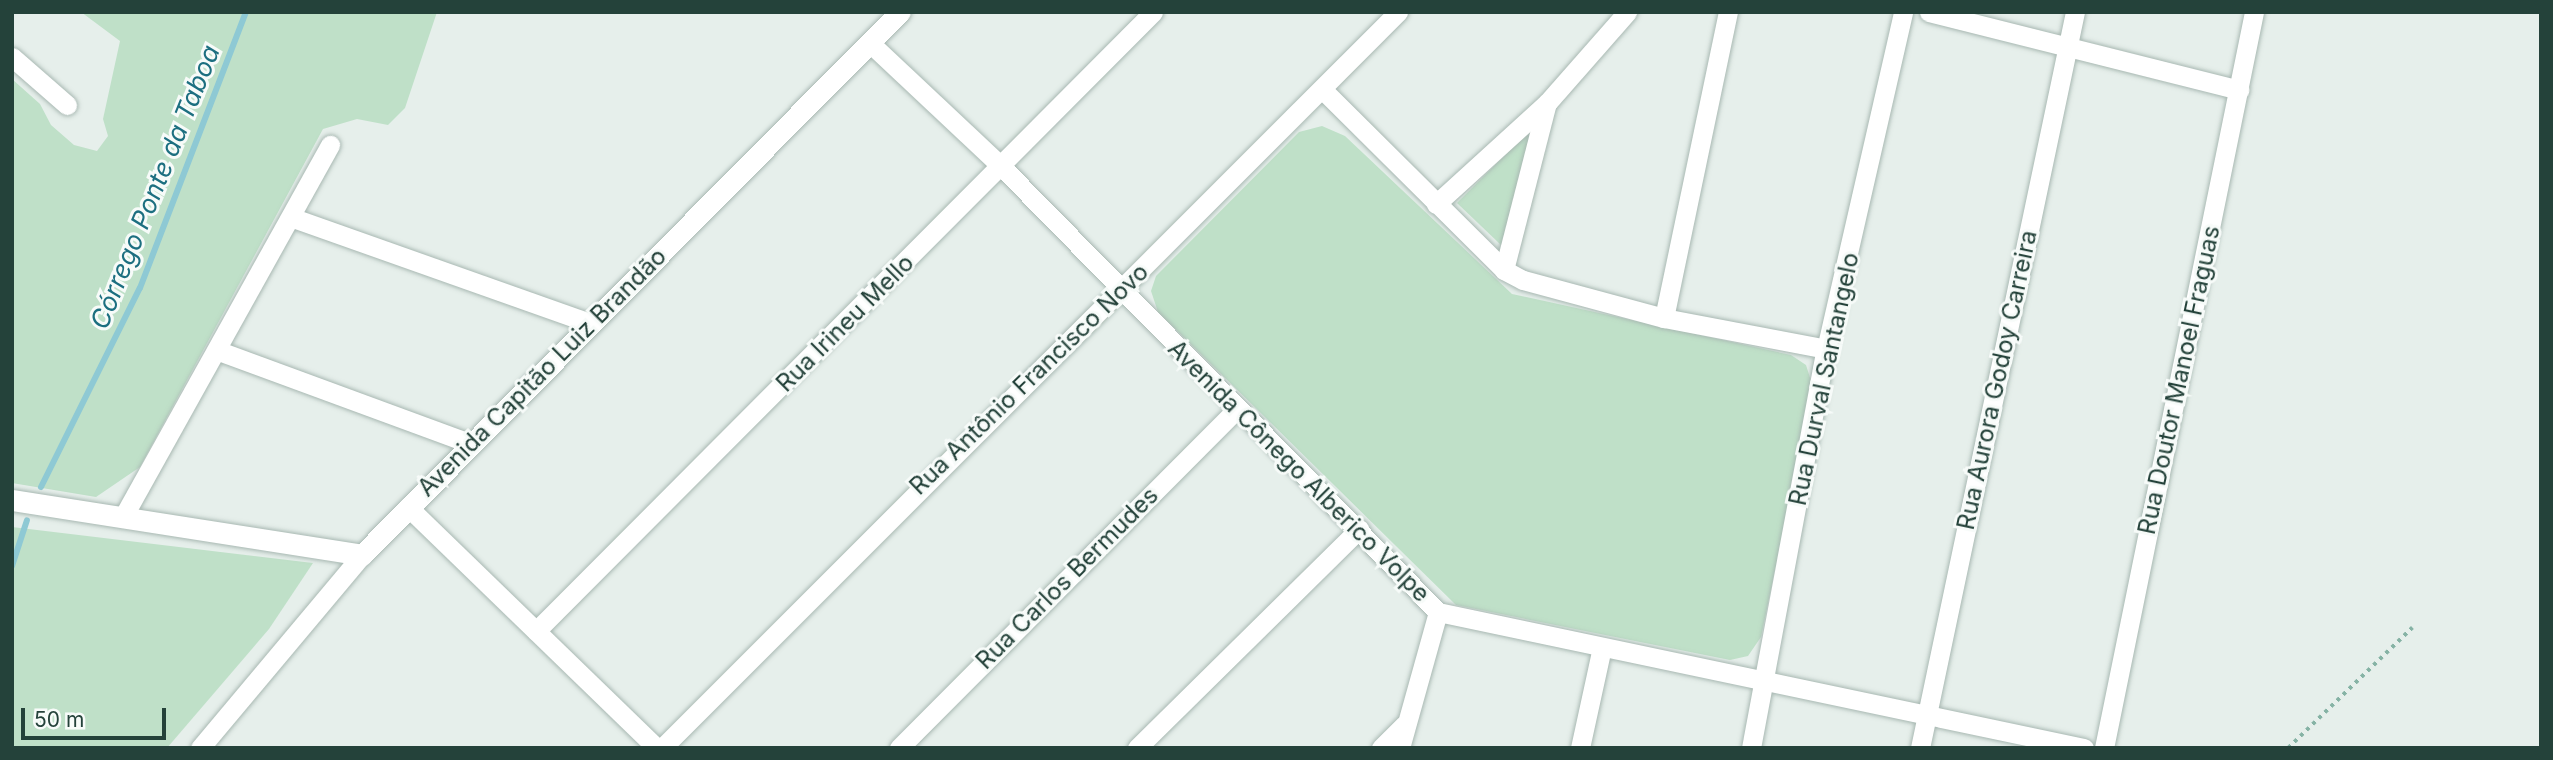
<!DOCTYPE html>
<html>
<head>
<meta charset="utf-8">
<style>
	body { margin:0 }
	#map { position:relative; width:2553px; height:760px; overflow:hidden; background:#e6efeb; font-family:Inter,sans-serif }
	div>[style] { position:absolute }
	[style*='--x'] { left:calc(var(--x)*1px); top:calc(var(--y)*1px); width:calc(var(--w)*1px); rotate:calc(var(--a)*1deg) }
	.green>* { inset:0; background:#bfe0c8 }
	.stream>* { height:6px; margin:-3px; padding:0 3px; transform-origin:3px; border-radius:3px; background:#8ec9d4 }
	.path>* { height:3.5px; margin-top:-1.75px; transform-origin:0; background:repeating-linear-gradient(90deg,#86b3a5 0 3.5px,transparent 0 8.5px) }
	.roads { filter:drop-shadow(0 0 2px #a8b8b2) drop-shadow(0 0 2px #a8b8b2) }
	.minor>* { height:19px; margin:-9.5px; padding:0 9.5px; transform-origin:9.5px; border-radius:9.5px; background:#fff }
	.tertiary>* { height:21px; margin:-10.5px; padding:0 10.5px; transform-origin:10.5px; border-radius:10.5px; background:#fff }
	.secondary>* { height:21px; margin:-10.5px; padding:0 10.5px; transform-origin:10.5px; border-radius:10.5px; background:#fff }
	span { translate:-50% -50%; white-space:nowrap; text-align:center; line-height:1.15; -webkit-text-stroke:6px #f7fbf9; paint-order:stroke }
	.street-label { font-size:24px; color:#24423a }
	.water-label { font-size:26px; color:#1c6f80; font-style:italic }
	.frame { position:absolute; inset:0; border:14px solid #24423a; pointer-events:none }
	.scale { position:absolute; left:21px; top:708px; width:145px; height:32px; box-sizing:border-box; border:4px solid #24423a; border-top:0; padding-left:9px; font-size:21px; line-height:24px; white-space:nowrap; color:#24423a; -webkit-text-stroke:5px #f7fbf9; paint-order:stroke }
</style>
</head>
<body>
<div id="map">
	<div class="green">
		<i style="clip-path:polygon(81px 12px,437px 12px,405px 108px,388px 125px,357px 119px,323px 129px,140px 467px,96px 497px,12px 483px,12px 79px,40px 104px,51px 125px,74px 145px,97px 151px,108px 136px,103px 119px,120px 41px)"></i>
		<i style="clip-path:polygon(1322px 126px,1345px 136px,1512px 294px,1791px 355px,1806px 365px,1813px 387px,1761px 637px,1748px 656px,1730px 660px,1456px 605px,1158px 312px,1151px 291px,1156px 276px,1299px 132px)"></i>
		<i style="clip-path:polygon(1526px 134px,1530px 136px,1502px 246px,1457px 203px)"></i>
		<i style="clip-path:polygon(12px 527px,313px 563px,269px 629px,167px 748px,12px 748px)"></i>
	</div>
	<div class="stream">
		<i style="--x:41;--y:487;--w:222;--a:-63.6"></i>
		<i style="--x:140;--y:288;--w:296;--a:-69"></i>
		<i style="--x:12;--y:566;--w:48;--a:-71.9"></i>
	</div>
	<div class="path">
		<i style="--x:2288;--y:748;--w:173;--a:-44.1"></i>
	</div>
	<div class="roads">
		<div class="minor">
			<i style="--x:1929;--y:12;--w:320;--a:14.1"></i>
			<i style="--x:870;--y:43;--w:180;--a:43.2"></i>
			<i style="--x:1001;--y:166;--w:624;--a:45.58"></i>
			<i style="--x:1438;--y:612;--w:660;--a:11.89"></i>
			<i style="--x:12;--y:57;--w:73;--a:41.1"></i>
			<i style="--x:1323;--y:90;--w:255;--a:44.8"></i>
			<i style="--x:1504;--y:270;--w:21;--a:28"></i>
			<i style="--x:1523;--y:280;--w:146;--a:15.1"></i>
			<i style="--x:1664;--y:318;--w:165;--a:10.8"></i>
			<i style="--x:1436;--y:204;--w:151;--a:-42.3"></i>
			<i style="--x:1548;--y:102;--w:120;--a:-48.7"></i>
			<i style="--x:293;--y:218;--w:315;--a:19.5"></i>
			<i style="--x:1504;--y:270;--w:172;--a:-75.6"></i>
			<i style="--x:1664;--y:318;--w:313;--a:-78.2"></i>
			<i style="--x:219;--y:351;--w:270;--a:20.2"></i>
			<i style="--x:408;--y:507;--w:347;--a:44.1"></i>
			<i style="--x:123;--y:517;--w:426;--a:-60.9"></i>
			<i style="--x:536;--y:631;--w:874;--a:-45.09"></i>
			<i style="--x:200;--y:748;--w:252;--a:-50"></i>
			<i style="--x:662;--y:748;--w:1041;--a:-45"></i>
			<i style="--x:899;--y:748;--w:477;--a:-45.1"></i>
			<i style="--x:1137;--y:748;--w:312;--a:-44.6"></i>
			<i style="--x:1381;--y:748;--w:33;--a:-45"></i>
			<i style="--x:1400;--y:748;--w:141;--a:-74.4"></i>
			<i style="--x:1580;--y:748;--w:103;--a:-77.7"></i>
			<i style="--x:1751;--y:748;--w:406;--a:-79.4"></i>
			<i style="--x:1826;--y:349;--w:346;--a:-77.1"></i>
			<i style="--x:1920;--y:748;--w:752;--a:-78.11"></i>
			<i style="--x:2104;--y:748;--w:751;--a:-78.48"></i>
		</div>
		<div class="tertiary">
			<i style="--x:12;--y:500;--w:354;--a:8.9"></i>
		</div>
		<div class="secondary">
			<i style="--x:362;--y:555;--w:764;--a:-45.27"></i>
		</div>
	</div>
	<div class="street-label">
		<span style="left:845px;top:323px;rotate:-45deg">Rua Irineu Mello</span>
		<span style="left:542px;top:372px;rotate:-45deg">Avenida Capitão Luiz Brandão</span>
		<span style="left:1029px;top:379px;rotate:-44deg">Rua Antônio Francisco Novo</span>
		<span style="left:1824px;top:379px;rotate:-78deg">Rua Durval Santangelo</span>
		<span style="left:1997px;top:380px;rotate:-78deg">Rua Aurora Godoy Carreira</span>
		<span style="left:2179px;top:380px;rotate:-78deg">Rua Doutor Manoel Fraguas</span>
		<span style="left:1299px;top:471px;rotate:45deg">Avenida Cônego Alberico Volpe</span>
		<span style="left:1067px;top:578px;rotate:-45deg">Rua Carlos Bermudes</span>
	</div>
	<div class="water-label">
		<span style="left:155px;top:187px;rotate:-68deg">Córrego Ponte da Taboa</span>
	</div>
	<div class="frame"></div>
	<div class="scale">50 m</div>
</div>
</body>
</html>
